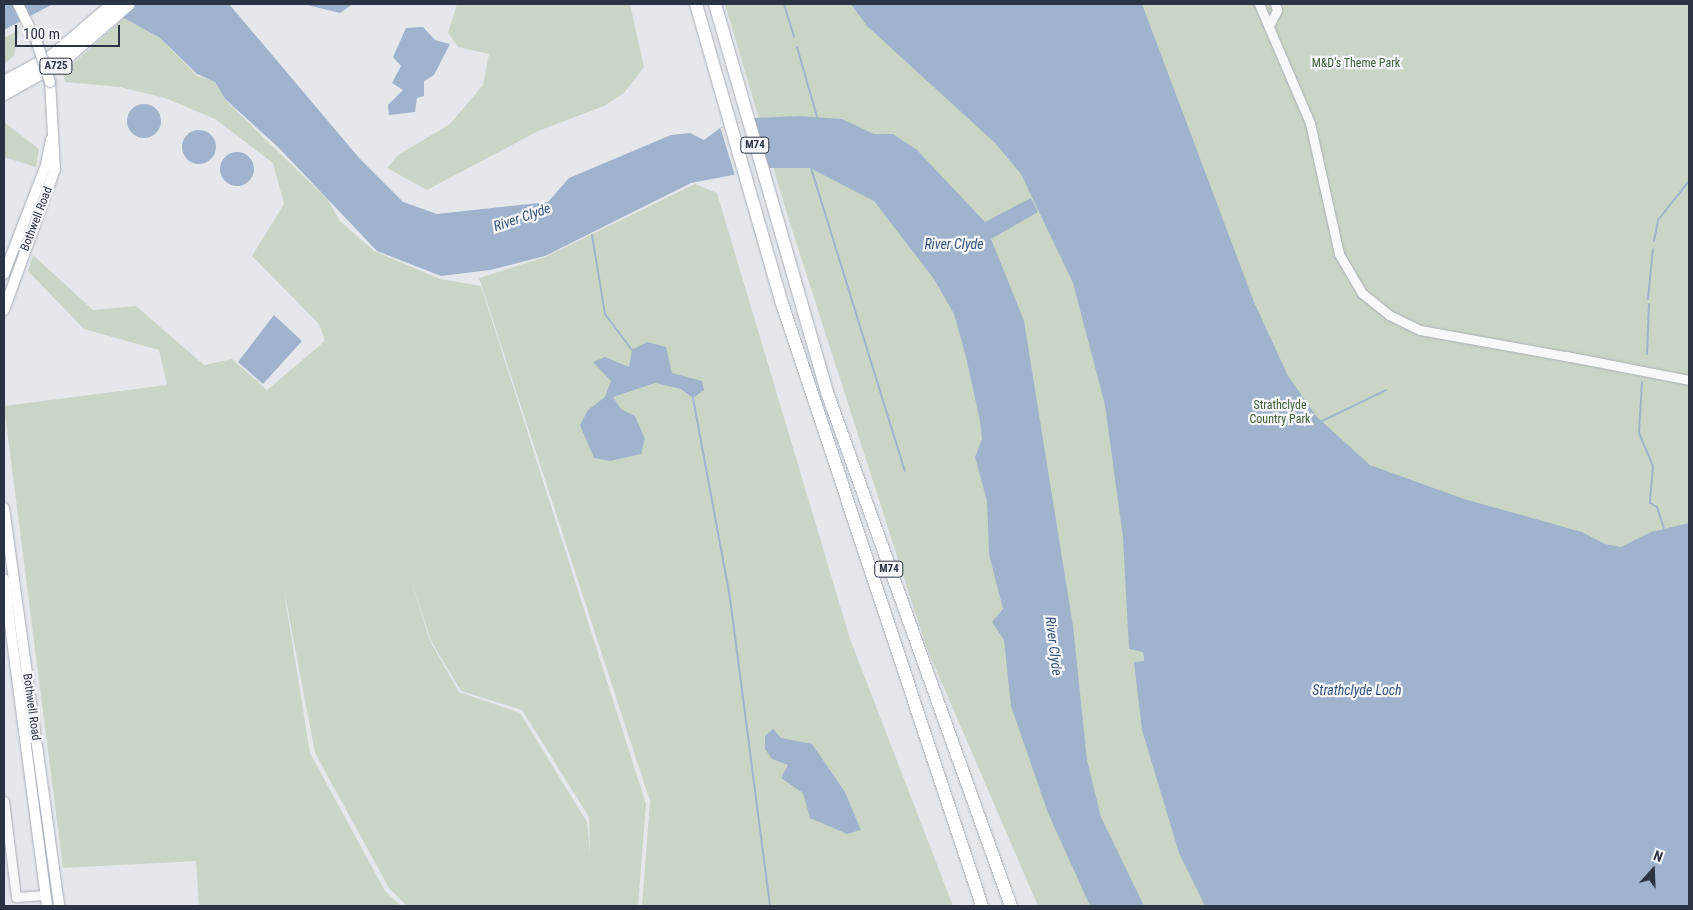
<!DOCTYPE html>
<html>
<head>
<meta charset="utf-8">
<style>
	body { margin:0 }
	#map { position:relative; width:1693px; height:910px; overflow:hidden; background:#e4e7ec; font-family:"Roboto Condensed",sans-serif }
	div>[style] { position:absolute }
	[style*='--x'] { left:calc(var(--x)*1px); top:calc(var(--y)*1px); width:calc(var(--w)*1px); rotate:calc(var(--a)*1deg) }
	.green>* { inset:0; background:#c9d6c5 }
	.water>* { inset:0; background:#9fb4cc }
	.round { border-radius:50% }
	.pier>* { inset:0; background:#e4e7ec; transform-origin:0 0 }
	.stream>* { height:2px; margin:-1px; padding:0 1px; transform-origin:1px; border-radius:1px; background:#9fb4cc }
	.roads { filter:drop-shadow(0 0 1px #a9aeb7) drop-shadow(0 0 1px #a9aeb7) }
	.minor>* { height:9px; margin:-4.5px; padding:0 4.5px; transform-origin:4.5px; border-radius:4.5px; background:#f7f8fa }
	.major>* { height:10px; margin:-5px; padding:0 5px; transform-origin:5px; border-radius:5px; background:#fff }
	.highway>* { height:12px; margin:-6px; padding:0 6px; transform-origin:6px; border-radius:6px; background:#fff }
	.bridges { filter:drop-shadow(0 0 1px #a3abb8) drop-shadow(0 0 1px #a3abb8) }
	.major-bridge>* { height:10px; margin:-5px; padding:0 5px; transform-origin:5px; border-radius:5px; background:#fff }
	span { translate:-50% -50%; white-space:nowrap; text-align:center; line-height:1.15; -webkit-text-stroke:4.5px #f4f6f9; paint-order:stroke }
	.shield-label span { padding:1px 4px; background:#f4f6f9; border:1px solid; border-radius:4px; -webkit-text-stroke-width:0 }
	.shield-label { font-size:11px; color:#2b3445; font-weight:700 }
	.park-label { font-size:12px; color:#3f6138 }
	.street-label { font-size:12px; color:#2b3445 }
	.water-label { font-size:14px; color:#34527a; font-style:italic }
	.frame { position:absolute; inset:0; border:5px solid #2b3445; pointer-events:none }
	.north { position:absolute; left:1628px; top:845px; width:50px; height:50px; -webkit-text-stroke:4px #f4f6f9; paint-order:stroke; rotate:20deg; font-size:14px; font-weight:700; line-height:20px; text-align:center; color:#2b3445 }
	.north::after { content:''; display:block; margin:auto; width:18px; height:22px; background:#2b3445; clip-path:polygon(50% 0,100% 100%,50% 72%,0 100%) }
	.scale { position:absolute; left:15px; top:25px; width:105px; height:22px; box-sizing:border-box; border:2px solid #2b3445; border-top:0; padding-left:6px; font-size:15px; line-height:18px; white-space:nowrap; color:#2b3445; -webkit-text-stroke:4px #f4f6f9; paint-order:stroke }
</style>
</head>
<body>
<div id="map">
	<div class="green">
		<i style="clip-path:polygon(457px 4px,630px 4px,644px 67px,624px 93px,604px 106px,538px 131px,427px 190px,387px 168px,398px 155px,450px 124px,483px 85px,489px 54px,458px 47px,448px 33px)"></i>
		<i style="clip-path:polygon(725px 4px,1689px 4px,1689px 906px,1038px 906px,926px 646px,787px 214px)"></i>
		<i style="clip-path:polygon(evenodd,124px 18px,160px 38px,197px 76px,214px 81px,225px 100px,327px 199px,340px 221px,374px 251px,440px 279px,481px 286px,646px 804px,638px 906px,407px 906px,389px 888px,315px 753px,283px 585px,310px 753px,385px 891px,401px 906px,199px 906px,196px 861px,63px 868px,4px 406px,167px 385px,159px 350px,84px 329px,28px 271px,33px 255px,93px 310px,136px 306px,204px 365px,232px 359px,267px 390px,325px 341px,319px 324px,252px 256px,284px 204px,273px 163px,215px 119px,165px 98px,120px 87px,65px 82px,63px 73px,124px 18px,409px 573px,431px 641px,461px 691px,522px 710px,589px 817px,590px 854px,587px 822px,520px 713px,459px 692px,430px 641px,409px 573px)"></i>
		<i style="clip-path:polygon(19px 30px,14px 56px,4px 64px,4px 38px)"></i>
		<i style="clip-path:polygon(4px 122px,39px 149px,36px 167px,4px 157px)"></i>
		<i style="clip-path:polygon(695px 184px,717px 193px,850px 639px,953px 906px,642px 906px,650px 801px,479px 278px,545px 257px)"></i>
	</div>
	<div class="water">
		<i style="clip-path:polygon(4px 4px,53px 4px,4px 30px)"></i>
		<i style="clip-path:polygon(109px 4px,229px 4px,360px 159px,403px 202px,437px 214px,548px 202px,569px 178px,671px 135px,690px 133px,704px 140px,720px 128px,754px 118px,799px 116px,842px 119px,874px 134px,893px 134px,917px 150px,985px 222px,1031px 198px,1038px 212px,991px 239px,1024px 321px,1073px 626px,1087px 760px,1101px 817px,1144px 906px,1090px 906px,1048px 813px,1011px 706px,1004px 640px,992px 622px,1003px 609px,989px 554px,987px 501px,975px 457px,982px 439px,980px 421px,966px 357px,954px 314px,934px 279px,874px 201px,810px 168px,769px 168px,691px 183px,545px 256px,490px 270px,441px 276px,377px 251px,278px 147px,225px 99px,215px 82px,197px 74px,160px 38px,124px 18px)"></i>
		<i style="clip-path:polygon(303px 4px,353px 4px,340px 13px)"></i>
		<i style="clip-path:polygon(851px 4px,1142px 4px,1254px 302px,1288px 376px,1317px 417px,1370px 465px,1464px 499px,1582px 532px,1605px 544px,1621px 547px,1651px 532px,1689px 523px,1689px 906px,1205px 906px,1179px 853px,1142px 730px,1134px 662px,1144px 661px,1144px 657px,1143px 652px,1129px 649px,1123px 538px,1105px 405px,1073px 283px,1021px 174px,995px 143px,867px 26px)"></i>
		<i style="clip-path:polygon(423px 27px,435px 40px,450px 44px,434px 75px,424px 81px,424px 96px,417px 98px,415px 112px,389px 115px,388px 105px,403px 90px,392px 83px,401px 66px,393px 57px,406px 28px)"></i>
		<i class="round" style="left:127px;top:104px;width:34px;height:34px"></i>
		<i class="round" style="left:182px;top:130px;width:34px;height:34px"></i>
		<i class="round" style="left:220px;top:152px;width:34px;height:34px"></i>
		<i style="clip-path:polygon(274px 315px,302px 341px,263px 384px,238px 362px)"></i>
		<i style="clip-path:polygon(647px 342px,666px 347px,672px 373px,702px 381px,704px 390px,693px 398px,681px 389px,655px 383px,613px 397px,621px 409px,635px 416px,645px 439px,641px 454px,610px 461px,594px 458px,580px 425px,588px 410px,605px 397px,611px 381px,593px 362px,605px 357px,629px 367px,632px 350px)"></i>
		<i style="clip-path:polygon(773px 729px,781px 738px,812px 744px,845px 792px,861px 830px,847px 834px,810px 818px,803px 793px,781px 778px,788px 765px,772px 759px,765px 749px,765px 736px)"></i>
	</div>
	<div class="pier">
		<i style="left:754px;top:118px;width:51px;height:35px;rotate:73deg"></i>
	</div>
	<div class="stream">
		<i style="--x:784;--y:4;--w:34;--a:73"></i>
		<i style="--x:797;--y:47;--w:76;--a:74"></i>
		<i style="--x:811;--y:168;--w:317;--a:72.8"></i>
		<i style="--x:592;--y:235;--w:80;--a:80.7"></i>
		<i style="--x:605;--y:314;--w:45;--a:53.1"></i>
		<i style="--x:1654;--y:241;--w:21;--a:-79"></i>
		<i style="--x:1658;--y:220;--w:50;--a:-51.5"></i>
		<i style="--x:1648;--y:299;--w:50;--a:-84.3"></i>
		<i style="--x:1647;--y:354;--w:50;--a:-87.7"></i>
		<i style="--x:1642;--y:382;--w:51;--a:93.4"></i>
		<i style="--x:1639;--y:433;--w:36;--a:67"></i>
		<i style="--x:1653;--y:466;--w:37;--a:95"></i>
		<i style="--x:1650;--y:503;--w:8;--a:30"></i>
		<i style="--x:1657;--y:507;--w:22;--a:72"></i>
		<i style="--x:693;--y:398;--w:203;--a:79.5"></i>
		<i style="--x:730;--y:598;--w:311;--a:82.6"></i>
		<i style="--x:1322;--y:421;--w:71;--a:-25.8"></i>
	</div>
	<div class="roads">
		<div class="minor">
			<i style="--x:1259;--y:4;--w:129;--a:66.8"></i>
			<i style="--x:1310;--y:123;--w:134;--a:77.5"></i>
			<i style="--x:1339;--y:254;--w:45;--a:59.5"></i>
			<i style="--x:1362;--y:293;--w:35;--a:39"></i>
			<i style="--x:1389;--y:315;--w:34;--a:26"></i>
			<i style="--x:1420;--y:330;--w:152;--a:10.2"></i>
			<i style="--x:1269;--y:26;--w:18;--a:-63"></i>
			<i style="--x:1277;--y:10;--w:6;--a:-108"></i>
			<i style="--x:1566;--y:356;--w:125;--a:11"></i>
			<i style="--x:4;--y:801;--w:97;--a:82.9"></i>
			<i style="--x:16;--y:897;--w:29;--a:-4"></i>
		</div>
		<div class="major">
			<i style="--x:18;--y:4;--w:43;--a:64"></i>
			<i style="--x:4;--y:274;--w:117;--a:-68.9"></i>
			<i style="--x:46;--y:165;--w:26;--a:-79"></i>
			<i style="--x:4;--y:310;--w:150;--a:-70.1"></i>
			<i style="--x:55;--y:169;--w:87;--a:-93.3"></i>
			<i style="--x:4;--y:508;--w:402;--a:82.1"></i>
			<i style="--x:4;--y:579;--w:330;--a:82.5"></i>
		</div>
		<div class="highway">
			<i style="--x:696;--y:4;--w:311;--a:74"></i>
			<i style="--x:782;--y:303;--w:635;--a:71.65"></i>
			<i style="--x:715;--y:4;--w:407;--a:73.9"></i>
			<i style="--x:828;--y:395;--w:543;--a:70.3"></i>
			<i style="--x:4;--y:82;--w:55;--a:-28.4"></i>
			<i style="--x:52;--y:56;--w:80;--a:-40.4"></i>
			<i style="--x:4;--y:94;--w:68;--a:-29.2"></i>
			<i style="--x:63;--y:61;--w:87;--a:-40.8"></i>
		</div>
	</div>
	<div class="bridges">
		<div class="major-bridge">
			<i style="--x:37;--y:43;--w:41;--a:71.6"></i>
		</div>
	</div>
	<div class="shield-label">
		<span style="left:56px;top:66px">A725</span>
		<span style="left:755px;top:145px">M74</span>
		<span style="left:889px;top:569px">M74</span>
	</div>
	<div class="park-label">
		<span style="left:1356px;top:64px">M&amp;D's Theme Park</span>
		<span style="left:1280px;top:413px">Strathclyde<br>Country Park</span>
	</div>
	<div class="street-label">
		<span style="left:37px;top:219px;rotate:-69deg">Bothwell Road</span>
		<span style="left:31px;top:707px;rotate:82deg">Bothwell Road</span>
	</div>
	<div class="water-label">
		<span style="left:522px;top:217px;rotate:-19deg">River Clyde</span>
		<span style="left:954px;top:244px">River Clyde</span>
		<span style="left:1054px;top:646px;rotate:83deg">River Clyde</span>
		<span style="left:1357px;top:690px">Strathclyde Loch</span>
	</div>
	<div class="frame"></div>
	<div class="north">N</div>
	<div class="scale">100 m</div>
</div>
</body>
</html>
